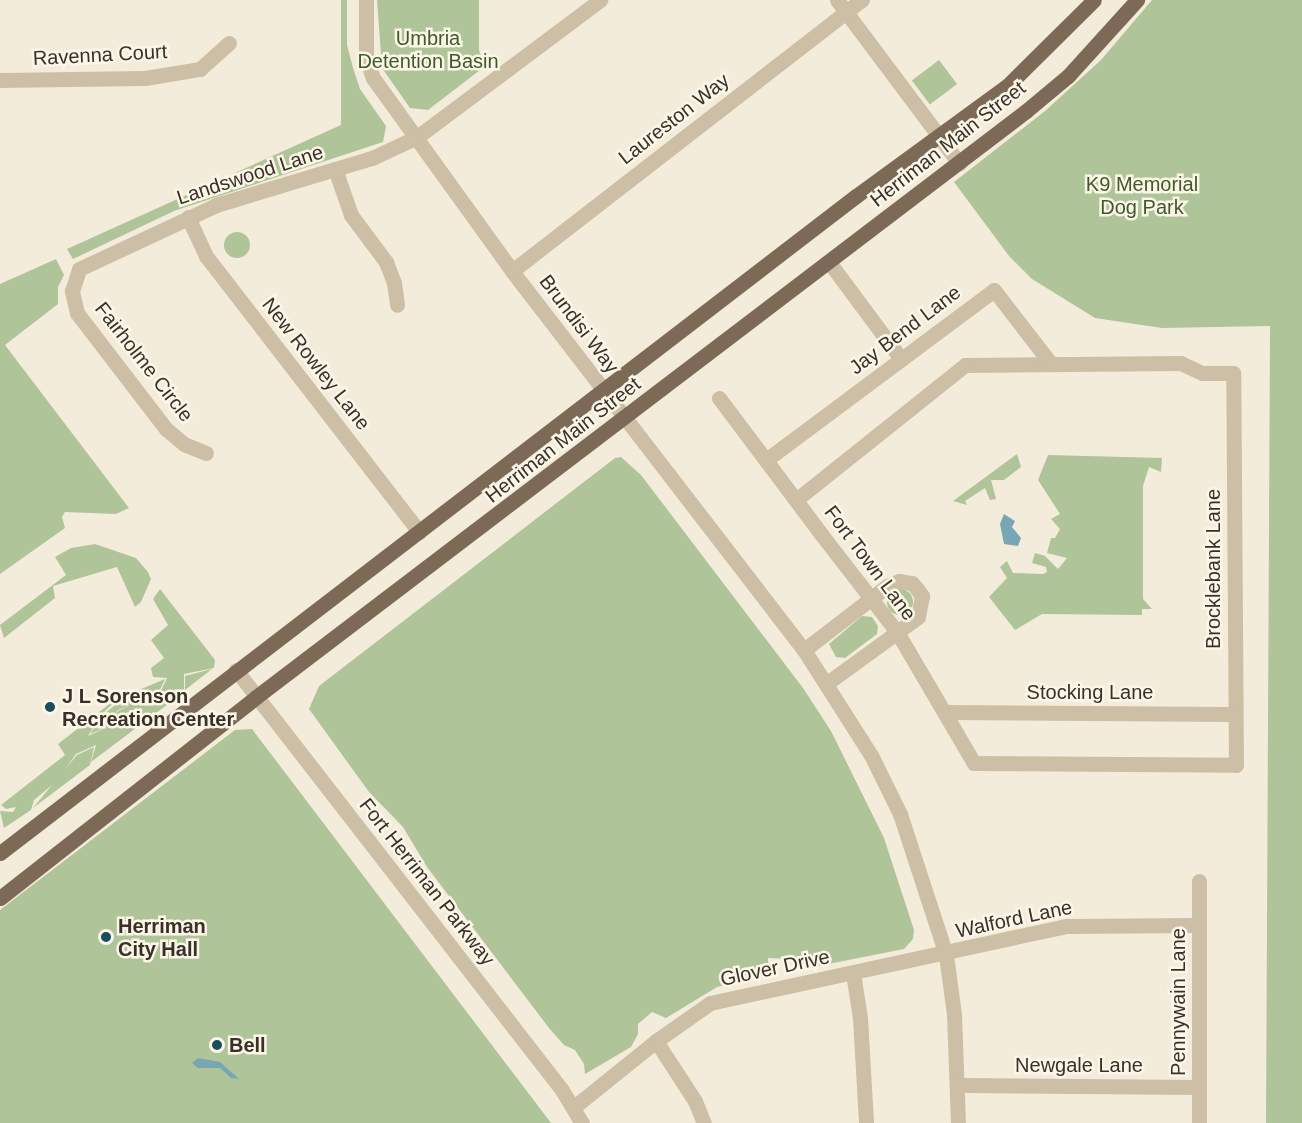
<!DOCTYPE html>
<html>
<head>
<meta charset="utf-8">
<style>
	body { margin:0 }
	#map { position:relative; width:1302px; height:1123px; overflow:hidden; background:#f4ecdb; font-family:Arial,sans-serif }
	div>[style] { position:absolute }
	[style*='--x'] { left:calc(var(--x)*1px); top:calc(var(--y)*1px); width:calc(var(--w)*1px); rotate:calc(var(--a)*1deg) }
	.green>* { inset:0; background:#afc499; transform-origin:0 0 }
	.round { border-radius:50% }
	.water>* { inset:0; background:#77a7b4 }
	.minor>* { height:15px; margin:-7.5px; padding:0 7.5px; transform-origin:7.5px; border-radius:7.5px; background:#cdbfa6 }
	.major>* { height:15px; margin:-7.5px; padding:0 7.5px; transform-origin:7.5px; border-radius:7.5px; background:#7c6a57 }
	.dots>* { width:16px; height:16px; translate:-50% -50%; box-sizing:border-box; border:3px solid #fbf6e8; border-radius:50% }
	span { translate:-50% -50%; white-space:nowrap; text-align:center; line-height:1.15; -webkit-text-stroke:5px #fbf6e8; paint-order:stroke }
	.park-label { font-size:20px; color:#3f5929 }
	.street-label { font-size:20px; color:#393027 }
	.poi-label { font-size:20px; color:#393027; font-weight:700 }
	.left { translate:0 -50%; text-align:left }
</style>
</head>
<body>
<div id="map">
	<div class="green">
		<i style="clip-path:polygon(341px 0,347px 0,347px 45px,353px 68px,360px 89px,386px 126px,383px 142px,174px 211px,73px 259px,67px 249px,341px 125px)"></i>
		<i style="clip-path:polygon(377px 0,479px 0,479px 50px,484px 67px,428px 110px,410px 108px,382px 68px)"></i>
		<i style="clip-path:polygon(1152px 0,1302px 0,1302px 1123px,1266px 1123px,1270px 326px,1162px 328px,1095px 318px,1032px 279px,1009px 256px,954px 182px,1045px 111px,1101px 60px)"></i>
		<i style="left:939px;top:60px;width:30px;height:34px;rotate:53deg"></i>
		<i class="round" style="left:224px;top:232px;width:26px;height:26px"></i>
		<i style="clip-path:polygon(56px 259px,64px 275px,58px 287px,58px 304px,5px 345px,129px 508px,116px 514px,65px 512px,62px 517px,65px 528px,0 574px,0 284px)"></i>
		<i style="clip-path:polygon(1017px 454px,1021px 467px,1004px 480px,991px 480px,996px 499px,990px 500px,985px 488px,965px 501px,967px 505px,953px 501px)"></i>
		<i style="clip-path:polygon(1048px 455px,1162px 458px,1161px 472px,1149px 467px,1143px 486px,1143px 599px,1152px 609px,1142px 609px,1142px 615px,1042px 614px,1015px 630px,989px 597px,1007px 578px,1000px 567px,1007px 561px,1013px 573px,1043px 574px,1047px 572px,1046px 567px,1032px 563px,1035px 553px,1045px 556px,1058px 569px,1067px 558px,1047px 553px,1051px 538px,1055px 538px,1060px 529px,1051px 519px,1060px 514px,1038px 480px)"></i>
		<i style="clip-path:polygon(621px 457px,641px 475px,803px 688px,831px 731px,884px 838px,914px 930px,913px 939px,904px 949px,808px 968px,793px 959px,768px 958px,768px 971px,762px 975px,717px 987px,666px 1018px,652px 1012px,638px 1024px,638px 1034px,631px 1047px,585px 1074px,584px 1064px,575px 1050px,564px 1045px,549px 1028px,427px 867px,403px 827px,369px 792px,309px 709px,319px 686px,615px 458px)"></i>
		<i style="clip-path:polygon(95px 544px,136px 558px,148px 572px,151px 579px,141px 602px,135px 607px,117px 567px,53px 586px,55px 598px,4px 638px,0 625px,66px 575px,55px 557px,71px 548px)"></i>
		<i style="clip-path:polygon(160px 589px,215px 660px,214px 668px,184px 674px,184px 692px,91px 762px,96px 745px,76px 754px,57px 781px,34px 800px,31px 810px,4px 828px,0 811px,13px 812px,16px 807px,6px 809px,1px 805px,65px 755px,58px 744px,126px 691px,102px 714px,88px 736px,105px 728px,118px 711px,130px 705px,118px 710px,104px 728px,90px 734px,103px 715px,127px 695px,165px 679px,157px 696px,137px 702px,158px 697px,167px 678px,153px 677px,151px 668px,164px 658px,151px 640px,168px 625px,153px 599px)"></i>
		<i class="round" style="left:887px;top:589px;width:26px;height:26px"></i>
		<i style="clip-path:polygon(862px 616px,872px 617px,878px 626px,877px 634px,845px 658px,836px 657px,829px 644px)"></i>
		<i style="clip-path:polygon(212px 669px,185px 690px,185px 676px)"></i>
		<i style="clip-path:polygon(252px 729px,551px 1123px,0 1123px,0 910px,235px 730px)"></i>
		<i style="clip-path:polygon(94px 747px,90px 765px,33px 808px,77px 755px)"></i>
	</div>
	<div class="water">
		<i style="clip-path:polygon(1004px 514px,1015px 521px,1012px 527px,1021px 538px,1018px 546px,1004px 544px,1000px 524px)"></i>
		<i style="clip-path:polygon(198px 1058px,220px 1062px,239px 1079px,231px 1078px,220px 1068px,198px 1068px,192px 1063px)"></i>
	</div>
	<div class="minor">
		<i style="--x:366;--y:0;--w:57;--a:90"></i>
		<i style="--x:366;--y:57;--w:22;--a:72"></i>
		<i style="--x:373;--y:78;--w:238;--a:54.2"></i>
		<i style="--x:512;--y:271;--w:478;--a:52.4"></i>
		<i style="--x:804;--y:650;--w:125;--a:57.5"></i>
		<i style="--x:871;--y:755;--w:66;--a:63.8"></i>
		<i style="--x:900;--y:814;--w:148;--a:71.9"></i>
		<i style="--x:946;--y:955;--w:60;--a:82.3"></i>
		<i style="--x:954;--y:1014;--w:109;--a:87.9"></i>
		<i style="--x:837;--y:0;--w:204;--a:53.2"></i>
		<i style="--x:0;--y:80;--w:145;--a:-0.8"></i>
		<i style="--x:145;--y:78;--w:56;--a:-9.3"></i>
		<i style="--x:200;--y:69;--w:39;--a:-42"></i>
		<i style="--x:335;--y:169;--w:49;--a:70.8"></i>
		<i style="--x:351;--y:215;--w:59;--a:53.3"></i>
		<i style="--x:386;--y:262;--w:22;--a:69"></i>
		<i style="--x:394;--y:283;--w:22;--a:82"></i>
		<i style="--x:188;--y:217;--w:43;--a:65.2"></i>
		<i style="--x:206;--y:256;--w:349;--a:52.3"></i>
		<i style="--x:829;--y:262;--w:121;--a:53.4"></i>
		<i style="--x:512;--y:271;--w:443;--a:-37.8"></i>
		<i style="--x:719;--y:398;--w:170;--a:53.1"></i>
		<i style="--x:821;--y:534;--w:124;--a:52.2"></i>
		<i style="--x:897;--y:632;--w:152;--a:59.6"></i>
		<i style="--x:974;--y:763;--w:262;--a:0.4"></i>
		<i style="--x:1236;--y:765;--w:392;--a:-90.4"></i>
		<i style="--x:1233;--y:373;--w:31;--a:180"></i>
		<i style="--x:1202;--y:373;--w:23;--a:-155"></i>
		<i style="--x:1181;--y:363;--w:216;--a:179.5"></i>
		<i style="--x:965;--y:365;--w:216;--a:141.4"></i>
		<i style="--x:206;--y:453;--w:24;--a:-158"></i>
		<i style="--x:184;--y:444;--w:23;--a:-140"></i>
		<i style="--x:166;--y:429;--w:146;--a:-127.5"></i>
		<i style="--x:77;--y:313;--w:23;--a:-103"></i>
		<i style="--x:72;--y:291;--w:23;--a:-72"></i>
		<i style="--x:79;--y:269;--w:151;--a:-25"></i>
		<i style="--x:216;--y:205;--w:163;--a:-16.8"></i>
		<i style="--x:372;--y:158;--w:50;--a:-25"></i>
		<i style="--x:417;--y:137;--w:229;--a:-36.8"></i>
		<i style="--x:766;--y:460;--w:284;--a:-36.7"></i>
		<i style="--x:994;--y:290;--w:93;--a:52.4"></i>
		<i style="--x:804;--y:650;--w:105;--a:-37.6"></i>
		<i style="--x:887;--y:586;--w:13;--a:-23"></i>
		<i style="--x:899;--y:581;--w:13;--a:9"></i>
		<i style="--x:912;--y:583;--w:8;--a:50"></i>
		<i style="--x:917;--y:589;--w:9;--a:54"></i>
		<i style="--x:922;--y:596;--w:21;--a:101"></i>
		<i style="--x:918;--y:617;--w:112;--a:144"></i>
		<i style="--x:236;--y:670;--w:532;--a:52.18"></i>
		<i style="--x:562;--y:1090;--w:39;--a:59"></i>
		<i style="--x:944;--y:712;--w:291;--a:0.4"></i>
		<i style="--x:853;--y:973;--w:46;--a:81.2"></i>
		<i style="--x:860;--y:1018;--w:105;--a:86.7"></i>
		<i style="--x:656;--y:1041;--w:72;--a:57"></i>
		<i style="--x:695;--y:1101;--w:24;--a:68"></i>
		<i style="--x:958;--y:1085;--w:241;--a:0.5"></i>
		<i style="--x:574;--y:1107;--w:105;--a:-38.8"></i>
		<i style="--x:656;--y:1041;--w:66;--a:-35.1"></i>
		<i style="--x:710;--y:1003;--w:365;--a:-12.2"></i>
		<i style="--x:1067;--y:926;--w:132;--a:-0.4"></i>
		<i style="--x:1199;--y:1123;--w:242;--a:-90"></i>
	</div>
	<div class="major">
		<i style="--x:0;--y:853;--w:1079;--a:-37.51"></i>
		<i style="--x:856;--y:196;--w:187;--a:-36.1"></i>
		<i style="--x:1007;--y:86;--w:122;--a:-44.7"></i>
		<i style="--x:0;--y:898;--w:325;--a:-38.1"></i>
		<i style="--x:256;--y:697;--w:968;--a:-37.27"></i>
		<i style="--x:1026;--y:111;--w:55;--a:-39.8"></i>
		<i style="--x:1068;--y:76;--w:103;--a:-47.8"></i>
	</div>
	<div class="dots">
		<i style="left:50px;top:707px;background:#194e5e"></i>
		<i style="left:106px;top:937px;background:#194e5e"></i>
		<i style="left:217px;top:1045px;background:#194e5e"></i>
	</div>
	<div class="park-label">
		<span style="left:428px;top:50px">Umbria<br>Detention Basin</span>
		<span style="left:1142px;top:196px">K9 Memorial<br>Dog Park</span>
	</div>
	<div class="street-label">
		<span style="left:100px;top:55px;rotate:-3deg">Ravenna Court</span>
		<span style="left:674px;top:119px;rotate:-38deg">Laureston Way</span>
		<span style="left:948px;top:144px;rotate:-38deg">Herriman Main Street</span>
		<span style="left:250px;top:175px;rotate:-18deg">Landswood Lane</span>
		<span style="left:579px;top:324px;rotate:53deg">Brundisi Way</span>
		<span style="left:905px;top:330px;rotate:-37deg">Jay Bend Lane</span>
		<span style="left:144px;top:362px;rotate:52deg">Fairholme Circle</span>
		<span style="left:316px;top:364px;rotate:52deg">New Rowley Lane</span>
		<span style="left:563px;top:440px;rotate:-38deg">Herriman Main Street</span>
		<span style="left:870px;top:563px;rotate:53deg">Fort Town Lane</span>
		<span style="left:1213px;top:569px;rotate:-90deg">Brocklebank Lane</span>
		<span style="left:1090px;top:692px">Stocking Lane</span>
		<span style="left:427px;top:882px;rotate:52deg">Fort Herriman Parkway</span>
		<span style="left:1014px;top:919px;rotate:-12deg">Walford Lane</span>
		<span style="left:775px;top:968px;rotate:-12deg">Glover Drive</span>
		<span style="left:1178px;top:1002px;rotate:-90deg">Pennywain Lane</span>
		<span style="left:1079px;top:1065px">Newgale Lane</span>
	</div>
	<div class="poi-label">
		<span class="left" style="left:62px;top:708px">J L Sorenson<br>Recreation Center</span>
		<span class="left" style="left:118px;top:938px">Herriman<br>City Hall</span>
		<span class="left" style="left:229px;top:1045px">Bell</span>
	</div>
</div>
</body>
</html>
